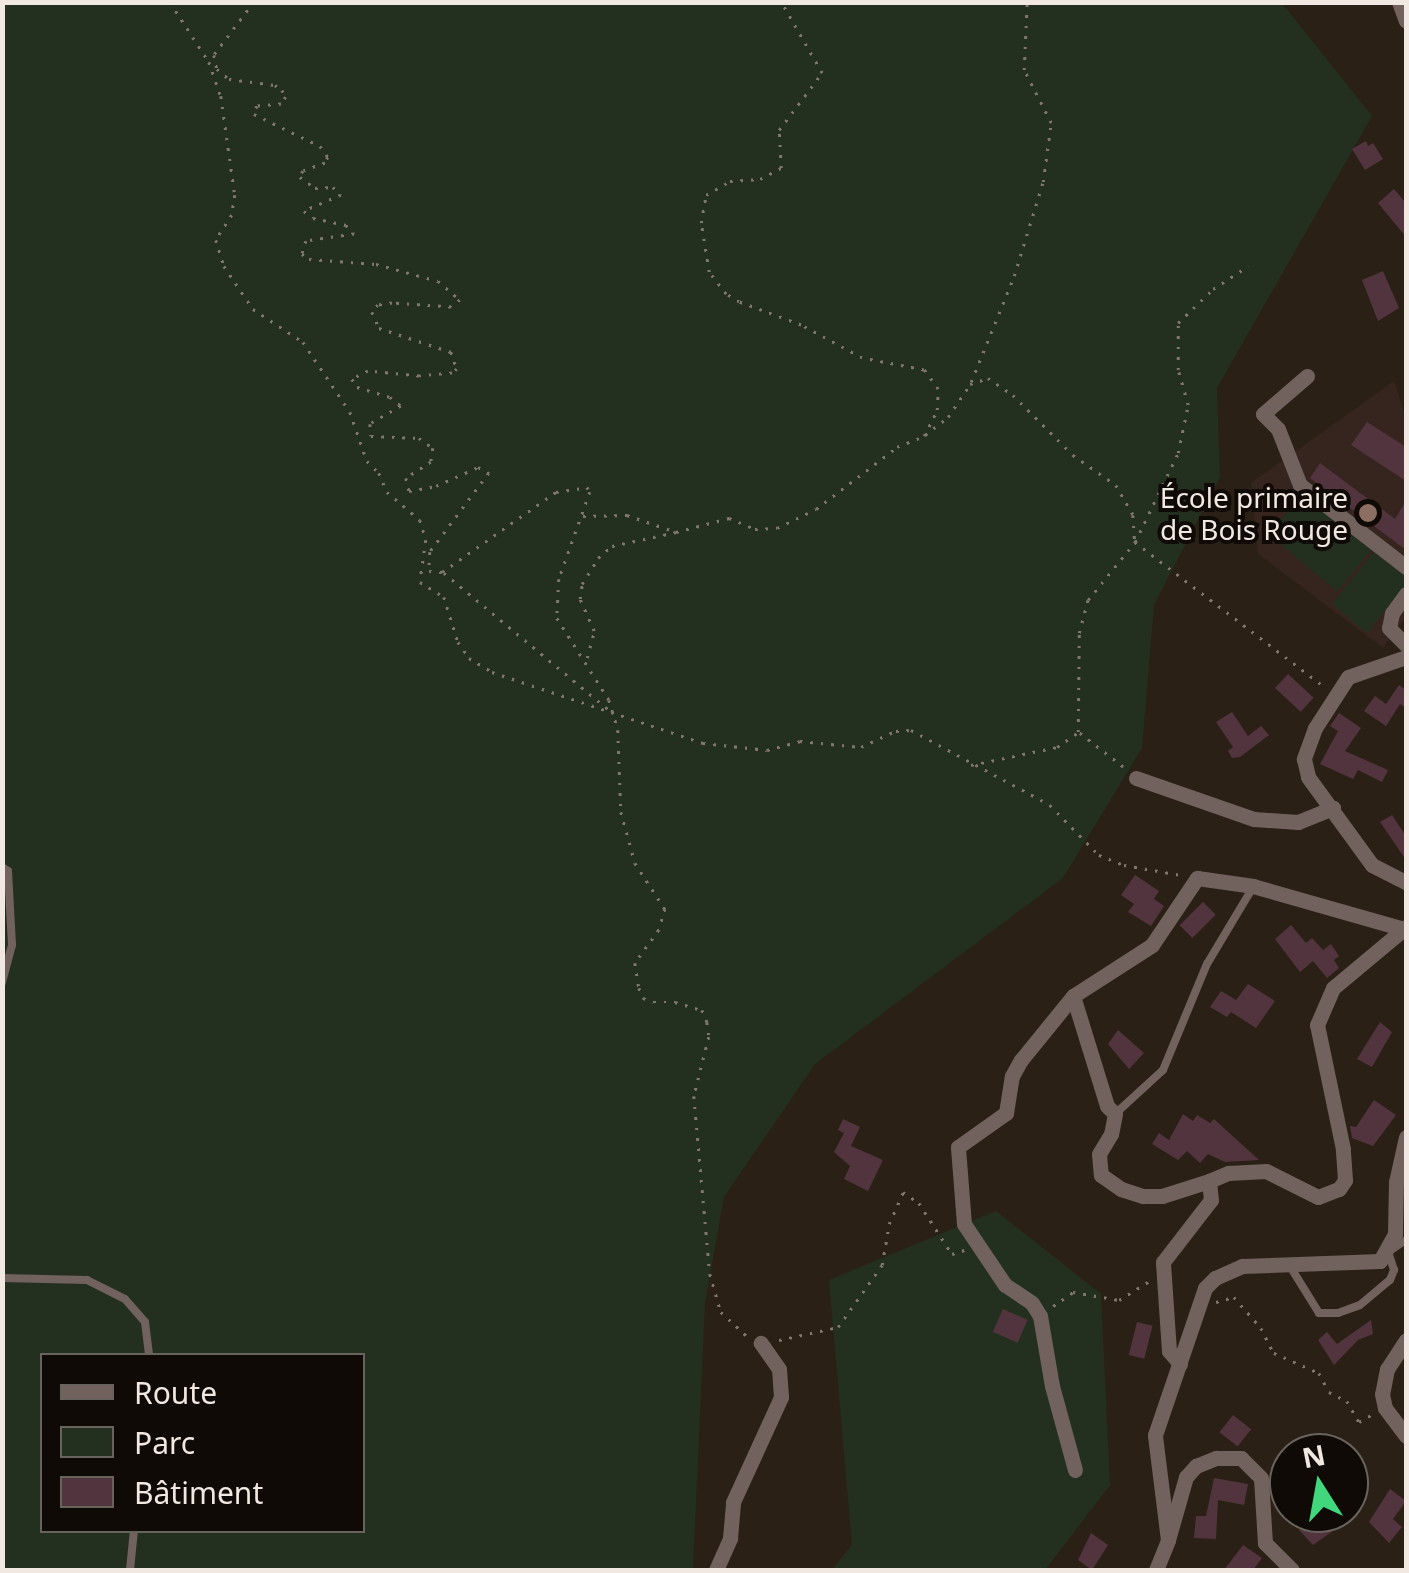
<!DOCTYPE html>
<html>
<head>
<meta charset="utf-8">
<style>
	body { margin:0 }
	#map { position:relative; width:1409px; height:1573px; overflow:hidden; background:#2a2015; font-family:"Noto Sans",sans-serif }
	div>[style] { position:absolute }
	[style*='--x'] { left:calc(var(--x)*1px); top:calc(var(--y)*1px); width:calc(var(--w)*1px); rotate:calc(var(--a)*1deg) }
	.education>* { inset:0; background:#36241f }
	.green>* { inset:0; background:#24301f; transform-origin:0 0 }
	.building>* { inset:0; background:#52343f; transform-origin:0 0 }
	.path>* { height:2.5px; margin-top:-1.25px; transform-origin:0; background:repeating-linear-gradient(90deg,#80776e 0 2.5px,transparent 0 10.5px) }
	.service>* { height:8px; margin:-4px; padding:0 4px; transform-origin:4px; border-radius:4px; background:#71625e }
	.minor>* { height:15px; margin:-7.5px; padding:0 7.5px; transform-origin:7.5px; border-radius:7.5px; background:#71625e }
	.dots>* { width:28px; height:28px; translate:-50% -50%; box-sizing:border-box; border:5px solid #0f0a06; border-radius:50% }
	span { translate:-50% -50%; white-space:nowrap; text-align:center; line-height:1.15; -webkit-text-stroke:8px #0f0a06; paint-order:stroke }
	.poi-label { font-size:28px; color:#f0e8e1 }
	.right { translate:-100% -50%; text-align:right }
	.frame { position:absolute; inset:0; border:5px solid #f0e8e1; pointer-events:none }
	.legend { position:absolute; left:40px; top:1353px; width:325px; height:180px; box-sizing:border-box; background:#0f0a06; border:2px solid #69635e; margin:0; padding:12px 18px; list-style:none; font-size:30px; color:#f0e8e1 }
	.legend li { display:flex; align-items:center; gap:20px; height:50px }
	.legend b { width:50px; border:2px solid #69635e }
	.north { position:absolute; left:1269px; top:1433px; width:100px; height:100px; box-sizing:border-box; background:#0f0a06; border:2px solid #69635e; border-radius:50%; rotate:349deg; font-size:28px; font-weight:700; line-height:40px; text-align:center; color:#f0e8e1 }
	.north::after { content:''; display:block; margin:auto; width:35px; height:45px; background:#41d77c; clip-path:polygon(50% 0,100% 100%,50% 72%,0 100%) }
</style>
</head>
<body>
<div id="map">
	<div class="education">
		<i style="clip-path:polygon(1394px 381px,1406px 418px,1406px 576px,1375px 551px,1367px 632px,1406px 584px,1406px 617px,1383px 648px,1258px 554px,1251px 483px)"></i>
	</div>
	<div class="green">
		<i style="clip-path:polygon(evenodd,3px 3px,1282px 3px,1372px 116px,1217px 388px,1220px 477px,1154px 605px,1142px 748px,1063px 878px,815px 1064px,724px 1197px,705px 1303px,693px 1570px,3px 1570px,3px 3px,42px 1356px,362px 1356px,362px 1530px,42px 1530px,42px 1356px)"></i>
		<i style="left:1304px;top:492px;width:89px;height:55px;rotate:40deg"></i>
		<i style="clip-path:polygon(1375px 551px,1406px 576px,1406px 584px,1367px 633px,1332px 604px)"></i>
		<i style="clip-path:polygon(996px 1211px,1101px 1294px,1110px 1485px,1045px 1570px,832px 1570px,852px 1545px,829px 1280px)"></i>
	</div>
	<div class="building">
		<i style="clip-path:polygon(1366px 141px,1368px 146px,1373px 143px,1383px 159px,1365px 170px,1352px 149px)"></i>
		<i style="clip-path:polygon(1394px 189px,1406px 203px,1406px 237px,1378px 203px)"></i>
		<i style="clip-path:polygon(1383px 271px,1399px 308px,1378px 321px,1362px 280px)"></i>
		<i style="clip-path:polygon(1367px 422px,1406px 447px,1406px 481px,1351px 445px)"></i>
		<i style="clip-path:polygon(1320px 463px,1395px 519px,1406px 501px,1406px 550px,1310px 478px)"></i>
		<i style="left:1288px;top:674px;width:35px;height:19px;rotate:43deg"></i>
		<i style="clip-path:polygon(1399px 685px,1406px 690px,1406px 708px,1400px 704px,1386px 726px,1364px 711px,1375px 696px,1386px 704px)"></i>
		<i style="clip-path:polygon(1232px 712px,1248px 736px,1261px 726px,1269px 735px,1240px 757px,1232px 758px,1228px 751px,1233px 747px,1216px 722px)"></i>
		<i style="clip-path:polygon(1339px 713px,1361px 728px,1345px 751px,1388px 770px,1382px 782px,1358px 770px,1353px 779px,1320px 764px,1338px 731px,1330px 726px)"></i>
		<i style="clip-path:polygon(1392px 815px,1406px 836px,1406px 860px,1380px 822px)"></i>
		<i style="clip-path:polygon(1135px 875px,1159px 891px,1154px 899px,1164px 906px,1151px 926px,1128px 912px,1134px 904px,1121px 895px)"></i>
		<i style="left:1203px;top:902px;width:18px;height:33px;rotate:45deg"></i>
		<i style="clip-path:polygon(1291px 925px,1306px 943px,1312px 938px,1323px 950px,1331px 944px,1339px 956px,1334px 960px,1339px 968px,1327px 978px,1313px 961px,1300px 972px,1275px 939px)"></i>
		<i style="clip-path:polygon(1248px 984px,1275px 1001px,1256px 1028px,1231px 1012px,1227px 1017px,1210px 1007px,1221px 991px,1236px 1000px)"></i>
		<i style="clip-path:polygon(1380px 1022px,1392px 1032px,1372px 1067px,1357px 1059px)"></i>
		<i style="clip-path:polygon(1118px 1030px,1144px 1053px,1129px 1069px,1108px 1044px)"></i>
		<i style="clip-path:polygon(1374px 1100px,1396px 1115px,1373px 1146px,1352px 1138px,1350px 1126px,1356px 1127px)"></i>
		<i style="clip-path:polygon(1183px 1114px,1193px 1121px,1197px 1115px,1210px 1123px,1214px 1119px,1259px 1160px,1225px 1162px,1208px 1154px,1200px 1163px,1187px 1151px,1178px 1160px,1152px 1144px,1159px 1133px,1169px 1140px)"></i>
		<i style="clip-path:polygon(843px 1119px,860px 1127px,851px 1146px,883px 1160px,868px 1191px,844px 1179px,850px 1166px,834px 1152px,844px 1133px,838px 1130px)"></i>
		<i style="left:1003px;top:1309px;width:27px;height:25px;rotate:24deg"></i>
		<i style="clip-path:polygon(1371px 1320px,1373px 1334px,1358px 1340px,1334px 1365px,1318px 1340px,1327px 1332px,1337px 1344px)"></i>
		<i style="left:1137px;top:1322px;width:16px;height:34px;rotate:14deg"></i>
		<i style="left:1233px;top:1415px;width:23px;height:22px;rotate:38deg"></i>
		<i style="clip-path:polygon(1214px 1478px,1248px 1484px,1244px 1505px,1218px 1500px,1216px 1539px,1194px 1538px,1196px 1516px,1206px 1516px)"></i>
		<i style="clip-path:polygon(1390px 1489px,1406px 1501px,1393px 1519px,1402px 1527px,1389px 1543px,1369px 1522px)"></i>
		<i style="clip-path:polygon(1319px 1513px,1358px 1513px,1313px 1545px,1299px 1530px)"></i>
		<i style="clip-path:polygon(1091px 1533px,1108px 1545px,1092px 1570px,1078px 1560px)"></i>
		<i style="clip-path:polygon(1243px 1545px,1262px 1558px,1253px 1570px,1224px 1570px)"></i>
	</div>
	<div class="path">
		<i style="--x:170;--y:2;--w:72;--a:57"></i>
		<i style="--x:209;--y:62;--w:36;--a:71"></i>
		<i style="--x:221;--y:96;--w:100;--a:82"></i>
		<i style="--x:235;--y:195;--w:20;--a:99"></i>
		<i style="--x:232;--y:215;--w:30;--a:123"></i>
		<i style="--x:216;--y:240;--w:27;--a:73"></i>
		<i style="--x:224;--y:266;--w:52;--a:56"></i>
		<i style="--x:253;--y:309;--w:60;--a:33.4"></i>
		<i style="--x:303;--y:342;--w:84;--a:56.1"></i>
		<i style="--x:350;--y:412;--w:52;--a:70.9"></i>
		<i style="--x:367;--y:461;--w:17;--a:45"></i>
		<i style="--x:379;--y:473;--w:21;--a:67"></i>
		<i style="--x:387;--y:492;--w:43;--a:40.3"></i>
		<i style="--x:420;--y:520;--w:21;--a:73"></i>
		<i style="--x:426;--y:540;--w:42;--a:98.1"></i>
		<i style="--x:420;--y:582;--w:28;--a:32"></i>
		<i style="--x:444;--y:597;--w:47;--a:72.7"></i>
		<i style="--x:458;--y:642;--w:19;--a:55"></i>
		<i style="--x:469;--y:658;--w:27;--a:31"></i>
		<i style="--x:492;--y:672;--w:223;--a:18.6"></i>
		<i style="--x:703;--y:743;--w:64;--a:6.2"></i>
		<i style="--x:767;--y:750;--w:34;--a:-15"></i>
		<i style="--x:800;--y:741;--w:61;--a:5.6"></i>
		<i style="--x:861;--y:747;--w:38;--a:-25"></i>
		<i style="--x:896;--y:731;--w:15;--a:-4"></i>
		<i style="--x:911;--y:730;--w:158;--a:28.3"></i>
		<i style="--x:1050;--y:805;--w:70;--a:45.6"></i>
		<i style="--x:1099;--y:855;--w:27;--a:22"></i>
		<i style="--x:1124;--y:865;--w:58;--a:10"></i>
		<i style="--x:254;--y:2;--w:66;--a:127"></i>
		<i style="--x:214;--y:55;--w:14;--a:78"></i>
		<i style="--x:217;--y:69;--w:16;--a:40"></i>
		<i style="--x:229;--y:79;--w:46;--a:7.4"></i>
		<i style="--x:275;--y:85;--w:9;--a:36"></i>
		<i style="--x:282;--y:90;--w:8;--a:60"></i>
		<i style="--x:286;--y:97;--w:9;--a:126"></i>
		<i style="--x:281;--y:104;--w:24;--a:175"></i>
		<i style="--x:257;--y:106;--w:9;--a:111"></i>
		<i style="--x:254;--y:114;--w:73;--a:25.9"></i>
		<i style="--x:320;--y:146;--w:14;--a:54"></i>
		<i style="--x:328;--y:157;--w:7;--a:117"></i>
		<i style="--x:325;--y:163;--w:23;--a:160"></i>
		<i style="--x:303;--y:171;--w:7;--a:117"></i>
		<i style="--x:300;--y:177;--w:19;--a:36"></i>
		<i style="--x:315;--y:188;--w:18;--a:-3"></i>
		<i style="--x:333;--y:187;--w:11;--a:45"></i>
		<i style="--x:341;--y:195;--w:40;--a:156.6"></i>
		<i style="--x:304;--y:211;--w:11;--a:38"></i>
		<i style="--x:313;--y:218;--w:34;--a:12"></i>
		<i style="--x:346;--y:225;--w:12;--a:48"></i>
		<i style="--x:354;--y:234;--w:49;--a:171.7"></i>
		<i style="--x:306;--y:241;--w:14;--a:107"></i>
		<i style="--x:302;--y:254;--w:9;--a:36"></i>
		<i style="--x:309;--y:259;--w:67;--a:4.3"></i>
		<i style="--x:376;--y:264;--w:64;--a:15.3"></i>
		<i style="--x:438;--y:281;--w:29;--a:41"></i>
		<i style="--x:460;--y:300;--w:11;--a:142"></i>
		<i style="--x:451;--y:307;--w:59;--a:-176.1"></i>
		<i style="--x:392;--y:303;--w:14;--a:172"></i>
		<i style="--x:378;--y:305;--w:9;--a:131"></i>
		<i style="--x:372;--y:312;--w:17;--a:66"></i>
		<i style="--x:379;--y:328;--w:76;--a:18.4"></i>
		<i style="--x:451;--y:352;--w:18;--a:71"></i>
		<i style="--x:457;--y:369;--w:6;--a:141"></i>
		<i style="--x:452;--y:373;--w:33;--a:175"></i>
		<i style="--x:419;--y:376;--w:51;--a:-174.4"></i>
		<i style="--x:368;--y:371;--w:18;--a:153"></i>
		<i style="--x:352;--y:379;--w:9;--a:58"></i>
		<i style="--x:357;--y:387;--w:34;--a:17"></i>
		<i style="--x:390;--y:397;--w:14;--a:39"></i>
		<i style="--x:401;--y:406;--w:36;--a:150"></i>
		<i style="--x:370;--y:424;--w:12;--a:85"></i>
		<i style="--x:371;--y:436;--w:48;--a:2.4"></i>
		<i style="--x:419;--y:438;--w:17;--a:36"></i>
		<i style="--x:433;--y:448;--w:14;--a:98"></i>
		<i style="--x:431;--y:462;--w:30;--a:147"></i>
		<i style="--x:406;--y:478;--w:13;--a:77"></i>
		<i style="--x:409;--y:491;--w:27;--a:-10"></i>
		<i style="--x:436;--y:486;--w:46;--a:-24.3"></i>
		<i style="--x:478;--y:467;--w:13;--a:29"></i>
		<i style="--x:489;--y:473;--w:99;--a:126.8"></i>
		<i style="--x:430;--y:552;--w:19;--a:93"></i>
		<i style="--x:429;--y:571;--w:13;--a:4"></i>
		<i style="--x:442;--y:572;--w:139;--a:-35.1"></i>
		<i style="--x:556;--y:492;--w:31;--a:-9"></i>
		<i style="--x:587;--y:487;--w:6;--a:59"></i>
		<i style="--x:590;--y:492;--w:92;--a:109.6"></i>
		<i style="--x:559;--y:579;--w:39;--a:93"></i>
		<i style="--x:557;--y:618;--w:97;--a:57.6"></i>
		<i style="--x:609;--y:700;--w:31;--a:73"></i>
		<i style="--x:618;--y:730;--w:82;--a:87.9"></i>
		<i style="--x:621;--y:812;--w:53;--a:74.6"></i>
		<i style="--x:635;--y:863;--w:55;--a:56.9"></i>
		<i style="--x:665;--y:909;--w:22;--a:106"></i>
		<i style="--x:659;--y:930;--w:41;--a:126"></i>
		<i style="--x:635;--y:963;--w:25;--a:81"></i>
		<i style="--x:639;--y:988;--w:11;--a:68"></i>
		<i style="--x:643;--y:998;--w:11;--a:22"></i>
		<i style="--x:653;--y:1002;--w:22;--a:0"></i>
		<i style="--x:675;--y:1002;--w:28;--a:17"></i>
		<i style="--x:702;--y:1010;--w:13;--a:67"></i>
		<i style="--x:707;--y:1022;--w:15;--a:82"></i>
		<i style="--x:709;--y:1037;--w:61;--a:104.3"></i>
		<i style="--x:694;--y:1096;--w:179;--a:84.9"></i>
		<i style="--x:710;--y:1274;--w:40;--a:74"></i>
		<i style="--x:721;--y:1312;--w:37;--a:43"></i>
		<i style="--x:971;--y:382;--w:114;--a:-67.9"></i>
		<i style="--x:1014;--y:276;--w:98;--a:-72.9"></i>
		<i style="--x:1043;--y:182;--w:60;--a:-82.3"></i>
		<i style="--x:1051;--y:123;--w:59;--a:-117"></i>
		<i style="--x:1024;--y:70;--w:68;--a:-87.5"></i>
		<i style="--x:925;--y:435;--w:29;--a:-38"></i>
		<i style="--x:948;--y:417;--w:40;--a:-56"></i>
		<i style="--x:970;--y:384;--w:19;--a:-18"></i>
		<i style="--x:988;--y:378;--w:30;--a:34"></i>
		<i style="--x:1013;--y:395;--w:85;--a:45"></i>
		<i style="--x:1073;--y:455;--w:52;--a:34.9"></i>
		<i style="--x:1116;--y:485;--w:34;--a:60"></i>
		<i style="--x:1133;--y:515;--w:27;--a:86"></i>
		<i style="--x:1135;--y:542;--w:235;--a:37.4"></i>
		<i style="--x:583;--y:516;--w:44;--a:-1.3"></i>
		<i style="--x:627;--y:515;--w:52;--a:19.1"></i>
		<i style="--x:676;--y:532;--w:55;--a:-14.8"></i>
		<i style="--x:729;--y:518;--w:28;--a:23"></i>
		<i style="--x:755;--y:529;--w:22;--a:-3"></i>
		<i style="--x:777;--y:528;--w:43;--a:-26"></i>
		<i style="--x:816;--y:509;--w:102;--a:-37.4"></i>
		<i style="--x:897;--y:447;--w:29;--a:-22"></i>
		<i style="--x:924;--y:436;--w:29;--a:-63"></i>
		<i style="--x:937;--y:410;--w:21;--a:-87"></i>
		<i style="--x:938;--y:389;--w:24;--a:-126"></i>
		<i style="--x:924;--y:370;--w:63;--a:-169"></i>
		<i style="--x:862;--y:358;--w:69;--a:-151.6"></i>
		<i style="--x:801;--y:325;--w:66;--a:-159.6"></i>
		<i style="--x:739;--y:302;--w:15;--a:-148"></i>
		<i style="--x:726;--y:294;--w:28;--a:-128"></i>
		<i style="--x:709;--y:272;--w:50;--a:-99.3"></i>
		<i style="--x:701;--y:223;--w:28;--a:-80"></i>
		<i style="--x:706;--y:195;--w:28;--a:-30"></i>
		<i style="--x:730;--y:181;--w:30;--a:-4"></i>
		<i style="--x:760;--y:179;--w:24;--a:-28"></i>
		<i style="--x:781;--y:168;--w:38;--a:-93"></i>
		<i style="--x:779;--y:130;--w:71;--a:-53"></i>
		<i style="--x:822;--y:73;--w:82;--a:-120"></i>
		<i style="--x:444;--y:573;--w:216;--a:39.7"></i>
		<i style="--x:587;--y:658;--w:28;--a:-75"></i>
		<i style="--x:594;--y:631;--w:35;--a:-114"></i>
		<i style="--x:580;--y:599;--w:15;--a:-82"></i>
		<i style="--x:582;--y:584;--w:31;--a:-58"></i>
		<i style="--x:598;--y:558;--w:18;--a:-41"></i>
		<i style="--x:612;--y:546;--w:66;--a:-12.3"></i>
		<i style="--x:971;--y:765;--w:88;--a:-11.8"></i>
		<i style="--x:1057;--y:747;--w:24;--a:-35"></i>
		<i style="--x:1123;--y:767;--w:57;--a:-142.1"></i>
		<i style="--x:1078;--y:732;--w:99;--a:-89.4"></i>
		<i style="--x:1079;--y:633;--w:34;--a:-75"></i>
		<i style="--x:1088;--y:600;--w:75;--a:-51"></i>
		<i style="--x:1135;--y:542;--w:99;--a:-64.2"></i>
		<i style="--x:1178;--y:453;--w:49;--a:-78.2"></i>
		<i style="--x:1188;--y:405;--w:36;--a:-106"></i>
		<i style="--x:1178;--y:370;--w:47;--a:-90"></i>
		<i style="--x:1178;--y:323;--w:49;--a:-44.2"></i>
		<i style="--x:1213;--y:289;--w:42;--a:-33.3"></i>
		<i style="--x:1216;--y:1302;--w:19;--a:-16"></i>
		<i style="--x:1234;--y:1297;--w:41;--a:48.9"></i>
		<i style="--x:1261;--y:1328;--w:28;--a:63"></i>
		<i style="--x:1274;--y:1353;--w:49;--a:24"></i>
		<i style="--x:1319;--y:1373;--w:21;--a:62"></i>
		<i style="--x:1329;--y:1392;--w:20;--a:27"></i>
		<i style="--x:1347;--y:1401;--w:24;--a:60"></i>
		<i style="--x:1359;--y:1422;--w:14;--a:-30"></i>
		<i style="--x:1053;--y:1306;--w:24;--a:-35"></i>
		<i style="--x:1073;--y:1292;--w:47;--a:9.9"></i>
		<i style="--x:1119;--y:1300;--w:36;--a:-32"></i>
		<i style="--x:779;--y:1340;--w:60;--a:-12.4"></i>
		<i style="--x:838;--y:1327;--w:76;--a:-54.6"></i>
		<i style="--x:882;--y:1265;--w:42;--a:-80.3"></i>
		<i style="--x:889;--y:1224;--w:35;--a:-66"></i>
		<i style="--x:903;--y:1192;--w:19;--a:35"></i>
		<i style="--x:919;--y:1203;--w:61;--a:57.1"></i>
		<i style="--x:952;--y:1254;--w:13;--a:-18"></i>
	</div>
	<div class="service">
		<i style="--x:2;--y:867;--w:7;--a:34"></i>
		<i style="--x:8;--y:871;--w:74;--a:86.9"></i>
		<i style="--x:12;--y:945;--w:39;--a:105"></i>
		<i style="--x:1115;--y:1114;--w:65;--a:-42.5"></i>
		<i style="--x:1163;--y:1070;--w:115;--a:-67.5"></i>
		<i style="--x:1207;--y:964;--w:90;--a:-59.1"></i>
		<i style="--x:1288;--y:1263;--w:59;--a:58.2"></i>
		<i style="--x:1319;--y:1313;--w:19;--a:0"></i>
		<i style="--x:1338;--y:1313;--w:23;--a:-20"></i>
		<i style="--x:1360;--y:1305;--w:39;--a:-40"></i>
		<i style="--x:1390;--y:1280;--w:11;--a:-68"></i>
		<i style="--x:1394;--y:1270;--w:19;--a:-108"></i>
		<i style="--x:1388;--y:1252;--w:22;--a:-34"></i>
		<i style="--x:2;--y:1278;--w:85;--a:1.3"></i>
		<i style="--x:87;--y:1280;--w:42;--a:26.6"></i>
		<i style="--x:125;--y:1299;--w:30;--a:49"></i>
		<i style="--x:145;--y:1322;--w:34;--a:83"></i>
		<i style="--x:130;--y:1570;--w:40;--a:-84.3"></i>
	</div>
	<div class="minor">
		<i style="--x:1399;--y:2;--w:20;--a:70"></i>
		<i style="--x:1307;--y:376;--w:58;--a:139.2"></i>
		<i style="--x:1263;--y:414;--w:21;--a:45"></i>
		<i style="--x:1278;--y:429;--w:60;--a:68.6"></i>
		<i style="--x:1300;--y:485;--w:134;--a:37.7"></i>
		<i style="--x:1406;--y:594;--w:24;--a:126"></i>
		<i style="--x:1392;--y:613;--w:15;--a:101"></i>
		<i style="--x:1389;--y:628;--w:24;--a:45"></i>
		<i style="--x:1406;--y:657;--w:61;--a:161"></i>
		<i style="--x:1348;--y:677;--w:61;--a:122.9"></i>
		<i style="--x:1315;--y:728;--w:33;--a:110"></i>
		<i style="--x:1304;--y:759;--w:18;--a:77"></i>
		<i style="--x:1308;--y:777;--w:109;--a:54"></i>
		<i style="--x:1372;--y:865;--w:38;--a:27"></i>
		<i style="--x:1136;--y:778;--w:125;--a:19.2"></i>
		<i style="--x:1254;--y:819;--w:44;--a:3.9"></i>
		<i style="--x:1298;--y:822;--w:38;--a:-22"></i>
		<i style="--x:1073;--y:996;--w:115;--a:72.8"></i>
		<i style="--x:1107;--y:1106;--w:11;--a:45"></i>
		<i style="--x:1115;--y:1114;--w:20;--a:101"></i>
		<i style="--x:1111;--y:1134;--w:23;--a:121"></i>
		<i style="--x:1099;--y:1154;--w:21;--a:85"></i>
		<i style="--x:1101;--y:1175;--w:24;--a:35"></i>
		<i style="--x:1121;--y:1189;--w:23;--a:18"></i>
		<i style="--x:1143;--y:1196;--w:19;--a:0"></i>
		<i style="--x:1162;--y:1196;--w:49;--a:-17.7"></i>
		<i style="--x:1406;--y:1340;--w:35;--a:123"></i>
		<i style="--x:1387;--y:1369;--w:25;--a:101"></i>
		<i style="--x:1382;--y:1394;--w:14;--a:78"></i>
		<i style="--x:1385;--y:1408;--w:35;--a:53"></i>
		<i style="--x:1180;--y:1364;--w:17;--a:-130"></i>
		<i style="--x:1169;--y:1351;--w:89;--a:-93.9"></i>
		<i style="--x:1163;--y:1262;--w:78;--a:-52.3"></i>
		<i style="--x:1211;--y:1200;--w:19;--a:-96"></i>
		<i style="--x:1209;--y:1181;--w:21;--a:-23"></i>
		<i style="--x:1228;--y:1173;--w:38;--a:-3"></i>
		<i style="--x:1266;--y:1171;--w:58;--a:26.6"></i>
		<i style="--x:1318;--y:1197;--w:22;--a:-21"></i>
		<i style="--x:1339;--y:1189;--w:11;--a:-56"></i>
		<i style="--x:1345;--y:1180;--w:31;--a:-94"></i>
		<i style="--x:1343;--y:1149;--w:127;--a:-101.8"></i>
		<i style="--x:1317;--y:1025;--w:40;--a:-66.6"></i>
		<i style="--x:1333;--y:988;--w:95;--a:-39.9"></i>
		<i style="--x:1075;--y:1470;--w:87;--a:-105.3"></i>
		<i style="--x:1052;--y:1386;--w:71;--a:-99.7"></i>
		<i style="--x:1040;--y:1316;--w:15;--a:-122"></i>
		<i style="--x:1032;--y:1303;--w:32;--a:-146"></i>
		<i style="--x:1005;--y:1285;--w:73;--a:-123.9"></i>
		<i style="--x:964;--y:1224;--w:77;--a:-94.5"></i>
		<i style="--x:958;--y:1147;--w:59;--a:-35.3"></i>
		<i style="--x:1006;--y:1113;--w:37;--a:-81"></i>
		<i style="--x:1012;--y:1076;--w:18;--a:-61"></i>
		<i style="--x:1021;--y:1060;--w:82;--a:-50.9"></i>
		<i style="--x:1073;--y:996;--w:94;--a:-32.8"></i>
		<i style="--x:1152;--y:945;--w:81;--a:-56.1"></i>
		<i style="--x:1197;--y:878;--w:57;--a:8.1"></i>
		<i style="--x:1253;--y:886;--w:157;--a:15.9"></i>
		<i style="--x:1168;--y:1540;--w:66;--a:-74.1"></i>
		<i style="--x:1186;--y:1477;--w:15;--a:-48"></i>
		<i style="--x:1196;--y:1466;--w:22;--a:-22"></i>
		<i style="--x:1216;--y:1458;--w:25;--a:0"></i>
		<i style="--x:1241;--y:1458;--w:28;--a:45"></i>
		<i style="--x:1261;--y:1478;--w:65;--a:86.5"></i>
		<i style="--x:1265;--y:1543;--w:38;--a:45"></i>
		<i style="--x:716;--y:1570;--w:35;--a:-66"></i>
		<i style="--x:730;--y:1538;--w:36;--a:-85"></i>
		<i style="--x:733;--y:1502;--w:115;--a:-65.4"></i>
		<i style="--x:781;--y:1397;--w:28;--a:-94"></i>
		<i style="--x:779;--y:1369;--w:32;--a:-125"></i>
		<i style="--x:1156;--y:1570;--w:32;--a:-68"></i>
		<i style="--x:1168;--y:1540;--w:106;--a:-97.1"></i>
		<i style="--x:1155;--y:1435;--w:155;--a:-71.2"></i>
		<i style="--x:1205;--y:1288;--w:14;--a:-45"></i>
		<i style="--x:1215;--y:1278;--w:30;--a:-24"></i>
		<i style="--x:1242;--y:1266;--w:138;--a:-2.1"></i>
		<i style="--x:1380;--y:1261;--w:31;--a:-61"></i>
		<i style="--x:1395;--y:1234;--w:52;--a:-88.9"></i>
		<i style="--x:1396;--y:1182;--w:46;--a:-77.5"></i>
	</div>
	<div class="dots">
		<i style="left:1368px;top:513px;background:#8d6e63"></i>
	</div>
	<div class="poi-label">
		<span class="right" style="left:1348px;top:513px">École primaire<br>de Bois Rouge</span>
	</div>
	<div class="frame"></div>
	<ul class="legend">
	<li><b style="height:12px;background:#71625e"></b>Route</li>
	<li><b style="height:28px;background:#24301f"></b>Parc</li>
	<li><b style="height:28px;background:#52343f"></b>Bâtiment</li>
	</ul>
	<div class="north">N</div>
</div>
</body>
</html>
